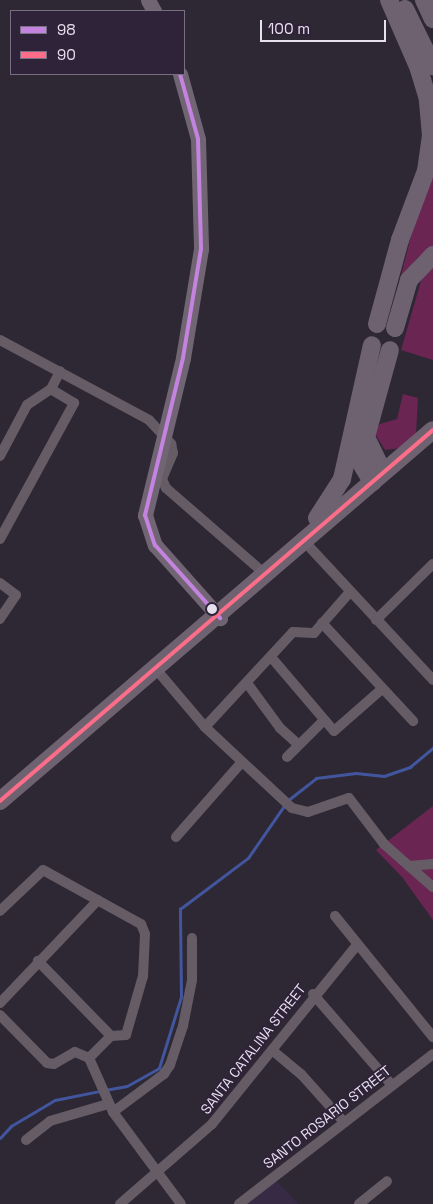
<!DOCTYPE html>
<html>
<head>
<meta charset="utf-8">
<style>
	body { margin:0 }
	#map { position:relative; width:433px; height:1204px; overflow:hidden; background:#2e2834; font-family:"Space Grotesk",sans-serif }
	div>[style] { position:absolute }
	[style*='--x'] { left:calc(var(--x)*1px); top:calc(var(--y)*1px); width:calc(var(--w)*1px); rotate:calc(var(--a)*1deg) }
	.built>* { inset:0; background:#372a44 }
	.green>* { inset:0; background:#6a2553 }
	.stream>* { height:2.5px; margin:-1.25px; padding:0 1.25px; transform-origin:1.25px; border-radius:1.25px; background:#42569e }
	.street>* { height:10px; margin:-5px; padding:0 5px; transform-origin:5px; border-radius:5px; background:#655c66 }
	.primary>* { height:15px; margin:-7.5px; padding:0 7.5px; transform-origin:7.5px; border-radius:7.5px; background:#716573 }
	.highway>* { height:18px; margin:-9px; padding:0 9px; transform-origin:9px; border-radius:9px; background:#6e6270 }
	.bus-1>* { height:4px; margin:-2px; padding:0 2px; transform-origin:2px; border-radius:2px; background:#c483df }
	.bus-2>* { height:4px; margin:-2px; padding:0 2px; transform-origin:2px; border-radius:2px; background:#fb6d88 }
	.dots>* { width:14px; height:14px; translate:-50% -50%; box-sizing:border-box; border:2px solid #2e2339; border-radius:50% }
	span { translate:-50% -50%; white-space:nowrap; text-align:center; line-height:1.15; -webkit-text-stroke:4px #2e2339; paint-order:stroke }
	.street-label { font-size:14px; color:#e7e1ef }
	.legend { position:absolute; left:10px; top:10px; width:175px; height:65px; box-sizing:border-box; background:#2e2339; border:1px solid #786f82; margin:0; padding:6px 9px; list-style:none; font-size:15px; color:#e7e1ef }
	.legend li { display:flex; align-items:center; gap:10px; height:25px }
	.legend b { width:25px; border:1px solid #786f82 }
	.scale { position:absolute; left:260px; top:20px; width:126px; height:22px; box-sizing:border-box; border:2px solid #e7e1ef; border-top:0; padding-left:6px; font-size:15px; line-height:18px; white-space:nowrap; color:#e7e1ef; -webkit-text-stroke:4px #2e2339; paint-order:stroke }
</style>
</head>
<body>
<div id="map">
	<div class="built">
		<i style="clip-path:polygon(276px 1180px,298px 1204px,243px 1204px)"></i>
	</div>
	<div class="green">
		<i style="clip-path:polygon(433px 151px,433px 248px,417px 258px,399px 283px)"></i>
		<i style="clip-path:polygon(433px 264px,433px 360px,401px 350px,423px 274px)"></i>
		<i style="clip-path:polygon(403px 394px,418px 398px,416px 434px,401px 448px,385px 450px,374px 432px,380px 424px,397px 419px)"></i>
		<i style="clip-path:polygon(433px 806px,433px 920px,402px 877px,376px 850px)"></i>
	</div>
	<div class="stream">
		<i style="--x:287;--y:801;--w:37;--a:-38"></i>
		<i style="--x:316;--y:778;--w:40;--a:-7.1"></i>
		<i style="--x:356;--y:773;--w:28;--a:6"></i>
		<i style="--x:384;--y:776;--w:28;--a:-19"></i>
		<i style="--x:410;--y:767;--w:30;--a:-40"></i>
		<i style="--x:105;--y:1090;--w:22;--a:-10"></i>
		<i style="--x:127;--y:1086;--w:37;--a:-29"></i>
		<i style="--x:159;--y:1068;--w:74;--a:-72.8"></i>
		<i style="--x:181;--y:997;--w:88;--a:-90.7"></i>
		<i style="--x:180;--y:909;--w:85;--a:-36.9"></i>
		<i style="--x:248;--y:858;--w:63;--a:-55.3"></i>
		<i style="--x:0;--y:1138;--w:16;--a:-47"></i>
		<i style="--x:11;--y:1126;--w:51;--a:-30.6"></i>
		<i style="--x:55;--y:1100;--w:46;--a:-11.3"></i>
	</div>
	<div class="street">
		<i style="--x:0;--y:340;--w:169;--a:28.2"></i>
		<i style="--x:149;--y:420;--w:33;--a:47"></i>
		<i style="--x:171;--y:444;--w:9;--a:77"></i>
		<i style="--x:173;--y:453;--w:28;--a:113"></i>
		<i style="--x:162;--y:479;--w:10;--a:66"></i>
		<i style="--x:166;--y:488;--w:131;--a:41"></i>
		<i style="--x:0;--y:456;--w:58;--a:-62.1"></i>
		<i style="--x:27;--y:405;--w:29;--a:-34"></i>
		<i style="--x:51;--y:389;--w:20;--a:-63"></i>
		<i style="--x:0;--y:539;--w:155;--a:-61.4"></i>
		<i style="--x:74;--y:403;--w:27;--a:-149"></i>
		<i style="--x:303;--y:540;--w:191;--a:47.1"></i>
		<i style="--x:0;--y:583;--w:20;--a:37"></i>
		<i style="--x:16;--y:595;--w:29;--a:124"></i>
		<i style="--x:376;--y:620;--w:80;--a:-44.5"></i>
		<i style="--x:322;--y:623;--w:134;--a:47.1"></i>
		<i style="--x:271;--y:657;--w:97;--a:49.6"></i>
		<i style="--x:334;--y:731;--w:64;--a:-41.2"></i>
		<i style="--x:155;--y:668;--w:77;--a:49.7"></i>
		<i style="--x:205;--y:727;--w:119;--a:43"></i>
		<i style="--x:292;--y:808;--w:16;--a:14"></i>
		<i style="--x:308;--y:812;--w:43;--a:-18.9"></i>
		<i style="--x:349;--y:798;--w:58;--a:52.7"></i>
		<i style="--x:384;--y:844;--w:65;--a:41.3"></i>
		<i style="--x:247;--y:683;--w:56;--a:53.7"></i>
		<i style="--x:280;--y:728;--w:25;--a:42"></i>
		<i style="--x:205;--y:727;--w:129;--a:-47.2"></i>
		<i style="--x:293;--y:632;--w:21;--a:3"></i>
		<i style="--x:314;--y:633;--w:53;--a:-48.8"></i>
		<i style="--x:287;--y:757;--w:51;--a:-45"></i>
		<i style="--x:176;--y:837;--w:100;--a:-48.7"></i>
		<i style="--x:409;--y:866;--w:24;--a:-5"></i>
		<i style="--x:0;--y:911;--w:59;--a:-43.6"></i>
		<i style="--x:43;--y:870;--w:112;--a:28.9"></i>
		<i style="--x:141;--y:924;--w:11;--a:68"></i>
		<i style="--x:145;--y:934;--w:42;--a:92.7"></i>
		<i style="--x:143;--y:976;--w:61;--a:106.1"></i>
		<i style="--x:126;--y:1035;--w:15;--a:176"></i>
		<i style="--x:111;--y:1036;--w:105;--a:-134.2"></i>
		<i style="--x:335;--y:916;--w:156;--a:51"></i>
		<i style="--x:313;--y:994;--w:119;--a:49.1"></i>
		<i style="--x:0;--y:1003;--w:142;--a:-46.4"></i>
		<i style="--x:0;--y:1015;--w:67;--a:45.6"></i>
		<i style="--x:47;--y:1063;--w:7;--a:8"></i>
		<i style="--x:54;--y:1064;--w:24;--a:-30"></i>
		<i style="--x:75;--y:1052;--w:15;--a:23"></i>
		<i style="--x:89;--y:1058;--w:59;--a:66"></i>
		<i style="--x:113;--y:1112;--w:114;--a:53.5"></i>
		<i style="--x:272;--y:1050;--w:38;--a:40"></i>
		<i style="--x:301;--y:1074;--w:63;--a:48.2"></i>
		<i style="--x:89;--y:1058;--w:31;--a:-45"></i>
		<i style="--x:113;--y:1112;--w:64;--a:-36.7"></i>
		<i style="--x:164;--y:1074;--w:11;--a:-56"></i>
		<i style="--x:170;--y:1065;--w:41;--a:-71.6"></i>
		<i style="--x:183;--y:1026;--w:47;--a:-78.9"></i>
		<i style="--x:192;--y:980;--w:42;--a:-90"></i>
		<i style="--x:26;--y:1140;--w:31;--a:-38"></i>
		<i style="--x:50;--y:1121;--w:60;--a:-16.3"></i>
		<i style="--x:120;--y:1204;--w:122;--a:-41"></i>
		<i style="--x:212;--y:1124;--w:230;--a:-51"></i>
		<i style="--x:239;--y:1204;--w:245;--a:-37.7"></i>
		<i style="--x:359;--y:1204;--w:36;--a:-39"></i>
	</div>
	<div class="primary">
		<i style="--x:148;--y:0;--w:13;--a:61"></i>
		<i style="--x:180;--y:74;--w:67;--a:74.5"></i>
		<i style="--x:198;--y:139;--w:110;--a:88.4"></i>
		<i style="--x:201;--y:249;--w:110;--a:99.4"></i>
		<i style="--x:183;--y:358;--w:162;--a:103.6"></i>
		<i style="--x:145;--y:515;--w:32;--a:72"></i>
		<i style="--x:155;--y:545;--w:98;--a:48.3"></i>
	</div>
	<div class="highway">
		<i style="--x:424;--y:0;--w:21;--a:65"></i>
		<i style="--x:405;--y:9;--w:64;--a:63.8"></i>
		<i style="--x:377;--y:324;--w:87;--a:-74.7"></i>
		<i style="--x:400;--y:240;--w:74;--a:-69.4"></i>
		<i style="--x:426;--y:171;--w:35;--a:-82"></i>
		<i style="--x:431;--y:136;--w:37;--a:-95"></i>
		<i style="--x:428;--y:99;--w:31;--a:-107"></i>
		<i style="--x:419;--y:69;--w:75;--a:-113.5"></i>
		<i style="--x:395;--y:328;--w:50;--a:-73.7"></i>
		<i style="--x:409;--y:280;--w:35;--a:-46"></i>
		<i style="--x:354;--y:439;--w:22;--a:77"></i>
		<i style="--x:359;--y:460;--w:26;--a:59"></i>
		<i style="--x:383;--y:472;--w:39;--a:-116"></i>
		<i style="--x:366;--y:437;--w:90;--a:-74.6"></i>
		<i style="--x:317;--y:518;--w:46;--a:-57.3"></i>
		<i style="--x:342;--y:479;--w:137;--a:-77.4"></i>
		<i style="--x:0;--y:801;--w:570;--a:-40.59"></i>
	</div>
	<div class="bus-1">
		<i style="--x:180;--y:74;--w:67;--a:74.5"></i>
		<i style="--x:198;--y:139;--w:110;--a:88.4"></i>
		<i style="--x:201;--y:249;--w:110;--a:99.4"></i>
		<i style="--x:183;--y:358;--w:162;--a:103.6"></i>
		<i style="--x:145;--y:515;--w:32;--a:72"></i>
		<i style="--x:155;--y:545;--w:98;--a:48.3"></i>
	</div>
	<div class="bus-2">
		<i style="--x:0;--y:801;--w:570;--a:-40.59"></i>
	</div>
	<div class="dots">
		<i style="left:212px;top:609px;background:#e7e1ef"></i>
	</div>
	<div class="street-label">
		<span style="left:253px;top:1049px;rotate:-52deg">SANTA CATALINA STREET</span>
		<span style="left:327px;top:1117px;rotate:-38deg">SANTO ROSARIO STREET</span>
	</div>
	<ul class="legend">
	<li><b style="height:6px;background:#c483df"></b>98</li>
	<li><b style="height:6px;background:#fb6d88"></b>90</li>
	</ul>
	<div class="scale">100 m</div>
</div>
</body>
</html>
